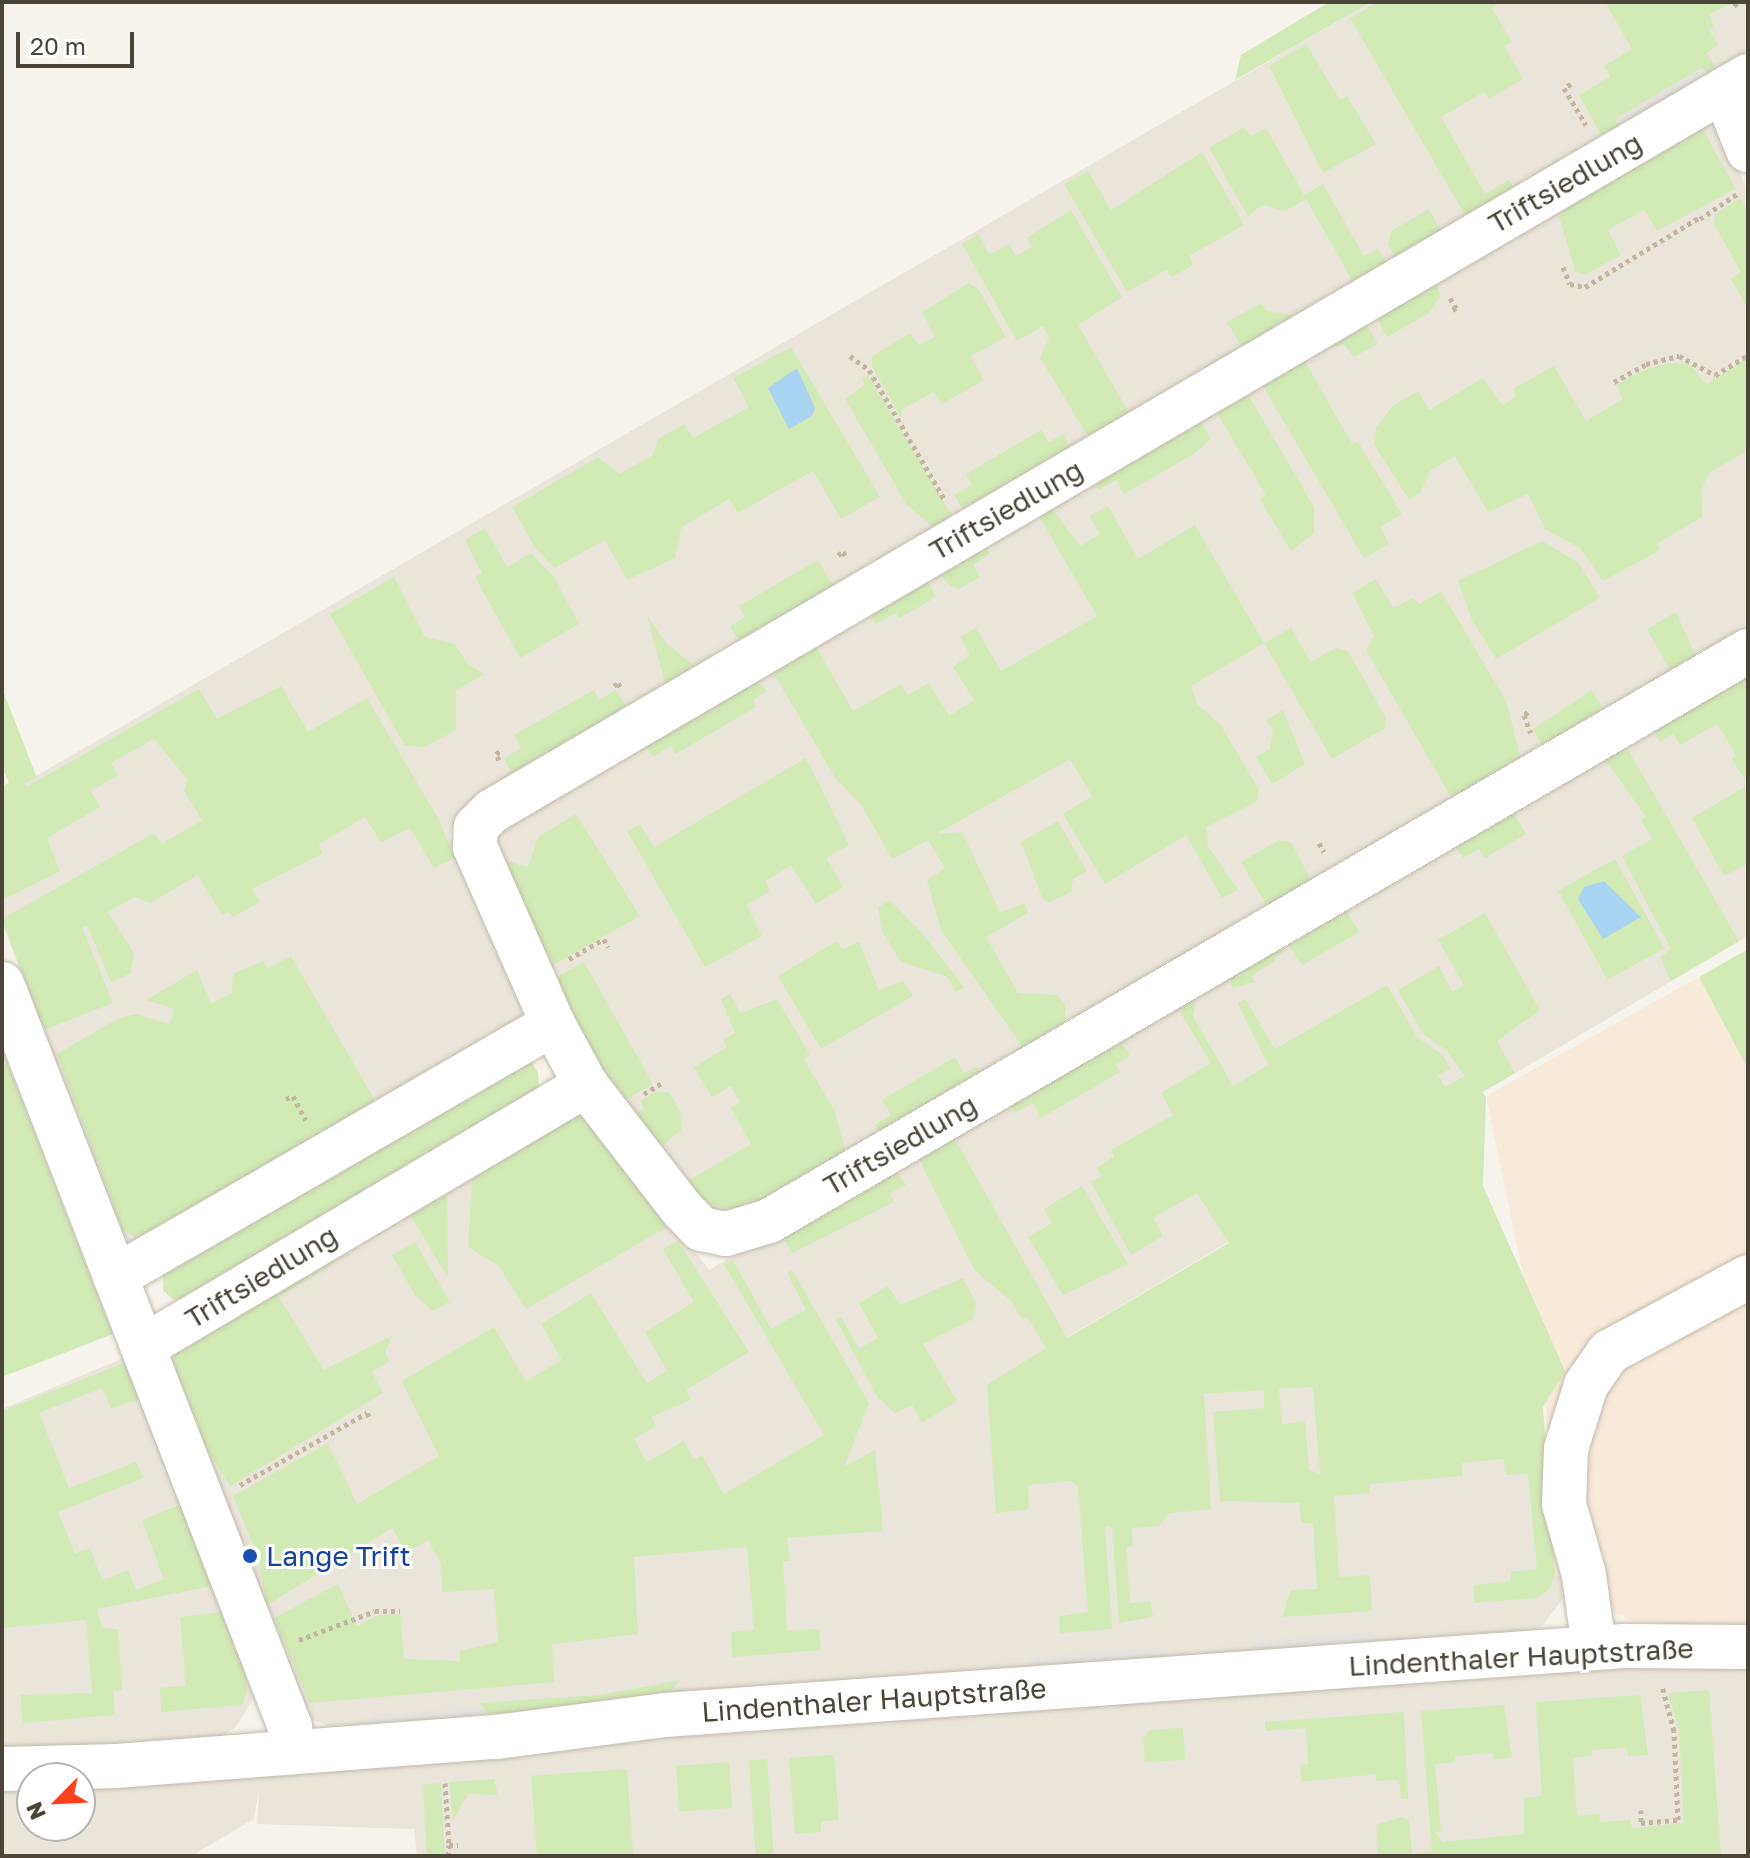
<!DOCTYPE html>
<html>
<head>
<meta charset="utf-8">
<style>
	body { margin:0 }
	#map { position:relative; width:1750px; height:1858px; overflow:hidden; background:#f6f3ec; font-family:"Golos Text",sans-serif }
	div>[style] { position:absolute }
	[style*='--x'] { left:calc(var(--x)*1px); top:calc(var(--y)*1px); width:calc(var(--w)*1px); rotate:calc(var(--a)*1deg) }
	.residential>* { inset:0; background:#eae5da }
	.commercial>* { inset:0; background:#f7ead8 }
	.green>* { inset:0; background:#d2eab5; transform-origin:0 0 }
	.parking>* { inset:0; background:#e5e3e0 }
	.water>* { inset:0; background:#a9d4f2 }
	.path>* { height:5px; margin-top:-2.5px; transform-origin:0; background:repeating-linear-gradient(90deg,#c4b79f 0 4px,transparent 0 8px) }
	.roads { filter:drop-shadow(0 0 2px #c2bbae) drop-shadow(0 0 2px #c2bbae) }
	.minor>* { height:44px; margin:-22px; padding:0 22px; transform-origin:22px; border-radius:22px; background:#fff }
	.dots>* { width:22px; height:22px; translate:-50% -50%; box-sizing:border-box; border:4px solid #fff; border-radius:50% }
	span { translate:-50% -50%; white-space:nowrap; text-align:center; line-height:1.15; -webkit-text-stroke:6px #fff; paint-order:stroke }
	.street-label { font-size:28px; color:#4b4439 }
	.transit-label { font-size:28px; color:#164399 }
	.left { translate:0 -50%; text-align:left }
	.frame { position:absolute; inset:0; border:4px solid #4b4439; pointer-events:none }
	.north { position:absolute; left:16px; top:1762px; width:80px; height:80px; box-sizing:border-box; background:#fff; border:2px solid #b7b4b0; border-radius:50%; rotate:246deg; font-size:22px; font-weight:700; line-height:32px; text-align:center; color:#4b4439 }
	.north::after { content:''; display:block; margin:auto; width:28px; height:36px; background:#fc3f1d; clip-path:polygon(50% 0,100% 100%,50% 72%,0 100%) }
	.scale { position:absolute; left:16px; top:32px; width:118px; height:36px; box-sizing:border-box; border:4px solid #4b4439; border-top:0; padding-left:10px; font-size:24px; line-height:28px; white-space:nowrap; color:#4b4439; -webkit-text-stroke:6px #fff; paint-order:stroke }
</style>
</head>
<body>
<div id="map">
	<div class="residential">
		<i style="clip-path:polygon(1371px 2px,1748px 2px,1748px 60px,459px 813px,450px 835px,530px 1012px,140px 1248px,118px 1235px,2px 922px,2px 786px,24px 783px)"></i>
		<i style="clip-path:polygon(1703px 112px,1719px 121px,1748px 192px,1748px 634px,768px 1205px,730px 1212px,693px 1204px,575px 1049px,489px 855px,499px 825px)"></i>
		<i style="clip-path:polygon(1748px 665px,1748px 936px,1042px 1352px,1096px 1401px,1519px 1373px,1556px 1576px,1568px 1575px,1564px 1597px,1543px 1625px,1521px 1635px,339px 1729px,310px 1719px,170px 1364px,181px 1342px,584px 1104px,709px 1270px)"></i>
		<i style="clip-path:polygon(126px 1357px,252px 1682px,253px 1699px,236px 1727px,220px 1737px,2px 1751px,2px 1409px)"></i>
		<i style="clip-path:polygon(1623px 1660px,1748px 1660px,1748px 1856px,417px 1856px,414px 1829px,257px 1824px,259px 1789px,254px 1819px,191px 1856px,2px 1856px,2px 1787px,32px 1786px,32px 1826px,80px 1826px,80px 1784px)"></i>
	</div>
	<div class="commercial">
		<i style="clip-path:polygon(1699px 977px,1748px 1069px,1748px 1625px,1639px 1623px,1616px 1613px,1595px 1584px,1564px 1597px,1568px 1576px,1555px 1576px,1545px 1381px,1486px 1096px)"></i>
	</div>
	<div class="green">
		<i style="clip-path:polygon(1329px 2px,1371px 2px,1235px 80px,1241px 55px)"></i>
		<i style="clip-path:polygon(1378px 2px,1502px 2px,1492px 8px,1512px 42px,1504px 46px,1523px 79px,1489px 99px,1484px 92px,1441px 117px,1485px 194px,1509px 180px,1517px 192px,1468px 220px,1350px 18px)"></i>
		<i style="clip-path:polygon(1605px 2px,1735px 2px,1709px 14px,1714px 26px,1709px 30px,1718px 45px,1707px 53px,1719px 73px,1616px 119px,1622px 129px,1604px 140px,1579px 95px,1610px 77px,1604px 66px,1632px 49px)"></i>
		<i style="clip-path:polygon(1306px 44px,1340px 100px,1347px 96px,1376px 144px,1323px 173px,1269px 66px)"></i>
		<i style="clip-path:polygon(1697px 119px,1736px 189px,1657px 231px,1644px 210px,1608px 230px,1621px 255px,1585px 275px,1575px 271px,1559px 216px,1565px 208px)"></i>
		<i style="clip-path:polygon(1244px 127px,1251px 136px,1266px 128px,1304px 195px,1323px 184px,1364px 256px,1378px 249px,1388px 266px,1355px 285px,1306px 199px,1285px 211px,1262px 205px,1248px 216px,1209px 148px)"></i>
		<i style="clip-path:polygon(1202px 152px,1244px 225px,1189px 256px,1193px 265px,1172px 277px,1166px 270px,1127px 292px,1064px 184px,1088px 171px,1111px 210px)"></i>
		<i style="clip-path:polygon(1740px 198px,1748px 211px,1748px 309px,1731px 279px,1741px 272px,1714px 224px,1715px 214px)"></i>
		<i style="clip-path:polygon(1429px 209px,1443px 235px,1397px 261px,1388px 244px,1391px 231px)"></i>
		<i style="clip-path:polygon(1071px 210px,1122px 297px,1078px 325px,1131px 416px,1090px 439px,1040px 358px,1049px 338px,1043px 326px,1017px 341px,962px 244px,978px 234px,989px 254px,1009px 244px,1016px 256px,1032px 247px,1027px 238px)"></i>
		<i style="clip-path:polygon(1431px 274px,1441px 296px,1429px 313px,1387px 337px,1371px 309px)"></i>
		<i style="clip-path:polygon(969px 283px,979px 290px,1006px 337px,971px 356px,984px 380px,942px 404px,934px 392px,903px 409px,901px 418px,872px 367px,872px 356px,910px 333px,919px 345px,935px 337px,922px 312px)"></i>
		<i style="clip-path:polygon(1261px 303px,1266px 311px,1302px 316px,1244px 350px,1227px 322px)"></i>
		<i style="clip-path:polygon(1361px 315px,1378px 344px,1354px 357px,1344px 345px,1328px 348px,1322px 338px)"></i>
		<i style="clip-path:polygon(791px 347px,880px 497px,841px 519px,813px 471px,738px 513px,729px 499px,692px 521px,681px 528px,675px 558px,627px 580px,605px 540px,554px 568px,536px 549px,512px 507px,598px 457px,619px 474px,653px 455px,658px 439px,684px 424px,693px 438px,749px 407px,733px 378px)"></i>
		<i style="clip-path:polygon(1299px 351px,1352px 444px,1358px 442px,1402px 514px,1380px 527px,1389px 544px,1364px 558px,1257px 376px)"></i>
		<i style="clip-path:polygon(1748px 358px,1748px 450px,1709px 473px,1701px 490px,1703px 516px,1657px 544px,1660px 550px,1603px 581px,1580px 548px,1545px 529px,1528px 494px,1488px 512px,1455px 456px,1431px 470px,1420px 493px,1409px 500px,1374px 444px,1376px 428px,1392px 406px,1418px 391px,1429px 410px,1483px 378px,1502px 405px,1516px 397px,1513px 389px,1554px 366px,1586px 421px,1623px 399px,1616px 385px,1642px 371px,1666px 363px,1689px 364px,1706px 384px)"></i>
		<i style="clip-path:polygon(868px 375px,954px 519px,936px 529px,907px 505px,845px 399px,865px 384px,862px 378px)"></i>
		<i style="clip-path:polygon(1242px 384px,1314px 507px,1314px 533px,1291px 551px,1260px 499px,1266px 495px,1211px 403px)"></i>
		<i style="clip-path:polygon(1195px 412px,1211px 439px,1192px 455px,1124px 494px,1116px 480px,1099px 490px,1090px 473px)"></i>
		<i style="clip-path:polygon(1041px 430px,1049px 442px,1063px 434px,1071px 450px,965px 513px,954px 495px,972px 485px,966px 474px)"></i>
		<i style="clip-path:polygon(1045px 499px,1080px 546px,1100px 534px,1090px 516px,1108px 506px,1138px 559px,1195px 525px,1264px 643px,1291px 628px,1311px 662px,1335px 648px,1348px 651px,1386px 718px,1385px 728px,1332px 759px,1264px 643px,1191px 686px,1197px 704px,1220px 724px,1259px 790px,1256px 802px,1206px 827px,1208px 846px,1238px 890px,1222px 898px,1186px 835px,1105px 884px,1063px 814px,1092px 796px,1070px 759px,936px 834px,962px 832px,1000px 912px,1025px 903px,1028px 913px,986px 937px,1018px 993px,1057px 995px,1065px 1004px,1066px 1028px,1026px 1052px,941px 930px,927px 880px,945px 868px,928px 840px,892px 859px,862px 806px,836px 779px,767px 662px,810px 636px,853px 711px,901px 684px,907px 695px,929px 683px,949px 716px,974px 700px,953px 667px,970px 655px,960px 637px,976px 628px,1001px 671px,1097px 616px,1033px 506px)"></i>
		<i style="clip-path:polygon(485px 528px,507px 567px,531px 553px,554px 577px,579px 624px,520px 658px,475px 577px,482px 573px,465px 540px)"></i>
		<i style="clip-path:polygon(979px 538px,990px 554px,973px 565px,980px 577px,959px 589px,950px 586px,932px 565px)"></i>
		<i style="clip-path:polygon(1542px 541px,1579px 563px,1600px 598px,1496px 659px,1472px 620px,1458px 581px)"></i>
		<i style="clip-path:polygon(818px 560px,834px 588px,745px 640px,736px 637px,730px 626px,745px 617px,739px 606px)"></i>
		<i style="clip-path:polygon(922px 571px,936px 597px,900px 618px,896px 613px,876px 624px,865px 605px)"></i>
		<i style="clip-path:polygon(394px 577px,425px 637px,455px 644px,467px 663px,484px 674px,456px 690px,456px 730px,425px 747px,405px 746px,330px 614px)"></i>
		<i style="clip-path:polygon(1376px 579px,1393px 608px,1412px 598px,1419px 604px,1441px 591px,1506px 701px,1522px 762px,1454px 802px,1366px 650px,1374px 636px,1352px 593px)"></i>
		<i style="clip-path:polygon(1676px 612px,1697px 659px,1672px 674px,1647px 629px)"></i>
		<i style="clip-path:polygon(647px 616px,668px 645px,698px 668px,666px 686px)"></i>
		<i style="clip-path:polygon(1748px 665px,1748px 864px,1724px 876px,1692px 818px,1748px 785px,1732px 759px,1736px 755px,1717px 724px,1680px 745px,1673px 734px,1660px 742px,1651px 725px)"></i>
		<i style="clip-path:polygon(748px 672px,767px 691px,753px 700px,756px 707px,676px 754px,671px 746px,653px 757px,639px 736px)"></i>
		<i style="clip-path:polygon(281px 686px,308px 732px,367px 698px,438px 818px,455px 858px,434px 868px,410px 828px,381px 842px,365px 817px,319px 844px,322px 854px,252px 889px,260px 902px,232px 917px,229px 912px,222px 915px,198px 875px,150px 903px,134px 897px,108px 912px,134px 953px,131px 973px,111px 982px,87px 925px,82px 927px,113px 1003px,44px 1030px,2px 919px,154px 833px,162px 844px,202px 820px,184px 791px,187px 779px,154px 739px,111px 763px,118px 775px,91px 791px,100px 807px,47px 838px,60px 871px,2px 900px,2px 786px,9px 783px,2px 767px,2px 688px,37px 778px,25px 783px,26px 787px,199px 689px,217px 719px)"></i>
		<i style="clip-path:polygon(594px 690px,599px 700px,616px 690px,628px 709px,513px 775px,504px 758px,521px 748px,514px 735px)"></i>
		<i style="clip-path:polygon(1592px 690px,1606px 713px,1550px 745px,1541px 744px,1533px 729px)"></i>
		<i style="clip-path:polygon(1283px 710px,1305px 764px,1272px 784px,1256px 757px,1270px 749px,1273px 730px,1266px 720px)"></i>
		<i style="clip-path:polygon(1623px 741px,1739px 941px,1671px 981px,1660px 957px,1671px 949px,1622px 856px,1652px 839px,1641px 820px,1646px 817px,1601px 754px)"></i>
		<i style="clip-path:polygon(806px 758px,849px 845px,826px 858px,843px 887px,816px 904px,791px 865px,765px 881px,770px 891px,747px 905px,762px 936px,705px 967px,627px 831px,640px 824px,654px 847px)"></i>
		<i style="clip-path:polygon(1510px 807px,1526px 834px,1485px 858px,1479px 849px,1463px 858px,1452px 840px)"></i>
		<i style="clip-path:polygon(576px 814px,640px 916px,546px 969px,501px 860px,528px 867px,538px 837px)"></i>
		<i style="clip-path:polygon(1058px 821px,1087px 871px,1073px 879px,1071px 892px,1050px 902px,1043px 900px,1021px 842px)"></i>
		<i style="clip-path:polygon(1279px 840px,1291px 842px,1313px 884px,1269px 909px,1241px 862px)"></i>
		<i style="left:1615px;top:859px;width:102px;height:65px;rotate:61deg"></i>
		<i style="clip-path:polygon(890px 900px,923px 934px,964px 987px,956px 992px,948px 977px,901px 962px,882px 931px,878px 907px)"></i>
		<i style="clip-path:polygon(1342px 904px,1359px 932px,1302px 965px,1288px 944px,1274px 962px,1251px 976px,1255px 982px,1233px 988px,1225px 973px)"></i>
		<i style="clip-path:polygon(evenodd,1485px 913px,1540px 1010px,1497px 1041px,1515px 1073px,1482px 1092px,1486px 1096px,1483px 1186px,1565px 1371px,1543px 1407px,1555px 1576px,1549px 1590px,1536px 1598px,1474px 1603px,1474px 1585px,1510px 1581px,1511px 1572px,1537px 1569px,1528px 1474px,1506px 1475px,1504px 1459px,1462px 1463px,1463px 1476px,1370px 1484px,1370px 1493px,1334px 1496px,1339px 1577px,1370px 1575px,1372px 1611px,1282px 1617px,1291px 1590px,1317px 1589px,1313px 1523px,1301px 1523px,1299px 1503px,1220px 1501px,1213px 1412px,1264px 1408px,1264px 1390px,1204px 1394px,1211px 1509px,1169px 1513px,1159px 1526px,1132px 1528px,1133px 1546px,1126px 1548px,1130px 1603px,1151px 1602px,1153px 1617px,1119px 1623px,1112px 1527px,1105px 1526px,1112px 1629px,1060px 1633px,1059px 1616px,1088px 1612px,1078px 1486px,1070px 1481px,1028px 1485px,1029px 1509px,996px 1513px,987px 1385px,1046px 1348px,1027px 1317px,1022px 1319px,1009px 1299px,975px 1271px,916px 1153px,951px 1132px,1067px 1338px,1229px 1243px,1197px 1193px,1153px 1218px,1163px 1236px,1131px 1255px,1091px 1182px,1102px 1176px,1097px 1168px,1114px 1156px,1111px 1150px,1173px 1115px,1161px 1093px,1211px 1063px,1174px 1002px,1198px 988px,1193px 1016px,1233px 1086px,1268px 1065px,1238px 1004px,1245px 999px,1275px 1049px,1387px 985px,1417px 1037px,1443px 1055px,1451px 1069px,1438px 1075px,1445px 1087px,1465px 1076px,1447px 1051px,1423px 1034px,1398px 990px,1439px 966px,1452px 992px,1464px 985px,1438px 940px,1485px 913px,1313px 1387px,1320px 1474px,1319px 1475px,1309px 1469px,1305px 1421px,1282px 1424px,1279px 1389px,1313px 1387px)"></i>
		<i style="clip-path:polygon(837px 941px,842px 949px,859px 942px,879px 990px,903px 981px,913px 996px,821px 1049px,778px 976px)"></i>
		<i style="clip-path:polygon(1748px 949px,1748px 1069px,1699px 977px)"></i>
		<i style="clip-path:polygon(291px 956px,376px 1102px,141px 1240px,123px 1230px,57px 1054px,119px 1018px,136px 1014px,170px 1024px,174px 1009px,146px 1000px,197px 970px,211px 1004px,232px 993px,233px 974px,263px 961px,268px 969px)"></i>
		<i style="clip-path:polygon(584px 962px,653px 1084px,622px 1102px,578px 1043px,550px 980px)"></i>
		<i style="clip-path:polygon(730px 994px,741px 1013px,777px 999px,810px 1055px,804px 1059px,834px 1110px,847px 1156px,766px 1202px,731px 1209px,699px 1202px,683px 1184px,751px 1144px,731px 1108px,740px 1102px,731px 1086px,712px 1097px,694px 1067px,727px 1047px,723px 1040px,735px 1033px,721px 999px)"></i>
		<i style="clip-path:polygon(1118px 1036px,1130px 1056px,1116px 1064px,1120px 1072px,1041px 1118px,1033px 1103px,1015px 1113px,1008px 1100px)"></i>
		<i style="clip-path:polygon(2px 1049px,113px 1334px,2px 1377px)"></i>
		<i style="clip-path:polygon(955px 1057px,964px 1073px,977px 1066px,983px 1076px,881px 1136px,875px 1125px,891px 1115px,882px 1100px)"></i>
		<i style="clip-path:polygon(530px 1060px,538px 1072px,539px 1088px,184px 1299px,172px 1299px,163px 1290px,163px 1263px)"></i>
		<i style="clip-path:polygon(657px 1091px,670px 1093px,680px 1111px,682px 1130px,657px 1149px,632px 1116px,644px 1109px,640px 1101px)"></i>
		<i style="clip-path:polygon(578px 1109px,667px 1227px,526px 1309px,499px 1266px,468px 1247px,473px 1169px)"></i>
		<i style="clip-path:polygon(893px 1166px,906px 1185px,889px 1194px,894px 1202px,792px 1253px,780px 1232px)"></i>
		<i style="clip-path:polygon(447px 1184px,448px 1278px,406px 1208px)"></i>
		<i style="clip-path:polygon(1082px 1186px,1128px 1264px,1063px 1295px,1028px 1237px,1052px 1223px,1044px 1209px)"></i>
		<i style="clip-path:polygon(678px 1241px,749px 1352px,686px 1390px,691px 1400px,651px 1417px,656px 1426px,634px 1439px,647px 1462px,684px 1441px,694px 1460px,702px 1455px,724px 1494px,824px 1435px,724px 1264px,733px 1260px,771px 1329px,806px 1310px,787px 1273px,792px 1270px,869px 1403px,844px 1467px,875px 1450px,883px 1531px,787px 1538px,790px 1561px,783px 1561px,787px 1631px,819px 1629px,821px 1650px,732px 1657px,731px 1632px,754px 1630px,747px 1547px,634px 1557px,638px 1634px,552px 1644px,554px 1682px,310px 1703px,274px 1618px,338px 1584px,357px 1626px,378px 1615px,400px 1614px,404px 1659px,460px 1661px,460px 1651px,498px 1642px,494px 1589px,442px 1592px,441px 1564px,428px 1540px,406px 1553px,392px 1528px,267px 1605px,258px 1557px,233px 1496px,328px 1443px,357px 1504px,439px 1456px,402px 1381px,494px 1327px,526px 1381px,562px 1360px,541px 1324px,591px 1293px,647px 1383px,667px 1371px,645px 1332px,694px 1302px,663px 1249px)"></i>
		<i style="clip-path:polygon(415px 1242px,450px 1302px,433px 1311px,415px 1295px,392px 1255px)"></i>
		<i style="clip-path:polygon(333px 1250px,337px 1258px,333px 1264px,279px 1297px,324px 1370px,393px 1335px,385px 1352px,389px 1362px,372px 1372px,383px 1393px,230px 1486px,207px 1449px,172px 1361px,181px 1342px)"></i>
		<i style="clip-path:polygon(963px 1278px,976px 1303px,973px 1319px,923px 1344px,957px 1401px,922px 1423px,912px 1405px,895px 1413px,878px 1398px,836px 1320px,841px 1317px,859px 1349px,878px 1338px,859px 1303px,888px 1286px,900px 1305px)"></i>
		<i style="clip-path:polygon(124px 1363px,138px 1400px,111px 1408px,102px 1388px,39px 1413px,69px 1488px,136px 1462px,144px 1478px,58px 1512px,75px 1554px,90px 1548px,102px 1580px,128px 1570px,136px 1590px,164px 1579px,142px 1520px,180px 1505px,212px 1586px,97px 1609px,102px 1628px,118px 1629px,122px 1690px,113px 1691px,115px 1715px,22px 1723px,21px 1695px,92px 1693px,86px 1620px,2px 1628px,2px 1411px)"></i>
		<i style="clip-path:polygon(222px 1612px,244px 1667px,247px 1690px,242px 1705px,161px 1712px,160px 1688px,186px 1685px,180px 1617px)"></i>
		<i style="clip-path:polygon(680px 1680px,667px 1696px,491px 1718px,479px 1703px,599px 1695px)"></i>
		<i style="clip-path:polygon(1709px 1690px,1721px 1856px,1378px 1856px,1376px 1825px,1402px 1817px,1409px 1820px,1412px 1854px,1432px 1852px,1421px 1711px,1504px 1705px,1512px 1758px,1494px 1759px,1493px 1753px,1455px 1756px,1455px 1762px,1435px 1764px,1441px 1831px,1436px 1832px,1442px 1842px,1524px 1834px,1524px 1798px,1542px 1796px,1536px 1702px,1640px 1695px,1648px 1755px,1628px 1756px,1627px 1748px,1592px 1750px,1592px 1756px,1573px 1758px,1577px 1816px,1599px 1814px,1600px 1822px,1630px 1820px,1632px 1828px,1684px 1823px,1679px 1730px,1668px 1693px)"></i>
		<i style="clip-path:polygon(1404px 1712px,1408px 1799px,1401px 1799px,1399px 1780px,1376px 1781px,1375px 1774px,1302px 1782px,1300px 1765px,1308px 1764px,1306px 1728px,1265px 1731px,1265px 1722px)"></i>
		<i style="clip-path:polygon(1183px 1728px,1185px 1760px,1145px 1762px,1143px 1738px,1149px 1730px)"></i>
		<i style="clip-path:polygon(834px 1755px,839px 1820px,821px 1821px,821px 1832px,795px 1834px,789px 1758px)"></i>
		<i style="left:767px;top:1759px;width:97px;height:18px;rotate:86deg"></i>
		<i style="left:729px;top:1762px;width:46px;height:53px;rotate:86deg"></i>
		<i style="left:627px;top:1769px;width:87px;height:96px;rotate:86deg"></i>
		<i style="clip-path:polygon(494px 1779px,498px 1795px,468px 1794px,453px 1821px,449px 1782px)"></i>
		<i style="left:441px;top:1783px;width:73px;height:18px;rotate:87deg"></i>
	</div>
	<div class="parking">
		<i style="clip-path:polygon(1701px 68px,1716px 75px,1622px 129px,1615px 119px)"></i>
		<i style="clip-path:polygon(1374px 1632px,1386px 1644px,1259px 1654px,1249px 1641px)"></i>
		<i style="clip-path:polygon(1162px 1647px,1172px 1658px,1026px 1667px,1034px 1657px)"></i>
		<i style="clip-path:polygon(482px 1707px,491px 1718px,363px 1728px,373px 1715px)"></i>
	</div>
	<div class="water">
		<i style="clip-path:polygon(797px 368px,815px 408px,812px 416px,789px 429px,768px 388px)"></i>
		<i style="clip-path:polygon(1604px 881px,1641px 917px,1603px 939px,1578px 899px,1584px 887px)"></i>
	</div>
	<div class="path">
		<i style="--x:1734;--y:6;--w:6;--a:-45"></i>
		<i style="--x:1571;--y:84;--w:8;--a:150"></i>
		<i style="--x:1564;--y:88;--w:43;--a:59.3"></i>
		<i style="--x:1700;--y:219;--w:48;--a:-34"></i>
		<i style="--x:1563;--y:267;--w:18;--a:68"></i>
		<i style="--x:1570;--y:284;--w:15;--a:11"></i>
		<i style="--x:1585;--y:287;--w:135;--a:-31.3"></i>
		<i style="--x:1450;--y:298;--w:12;--a:59"></i>
		<i style="--x:1456;--y:308;--w:7;--a:146"></i>
		<i style="--x:850;--y:356;--w:24;--a:36"></i>
		<i style="--x:869;--y:370;--w:149;--a:59.8"></i>
		<i style="--x:1614;--y:382;--w:37;--a:-29"></i>
		<i style="--x:1646;--y:364;--w:34;--a:-14"></i>
		<i style="--x:1679;--y:356;--w:41;--a:27.8"></i>
		<i style="--x:1715;--y:375;--w:39;--a:-31"></i>
		<i style="--x:838;--y:555;--w:6;--a:-31"></i>
		<i style="--x:843;--y:552;--w:5;--a:53"></i>
		<i style="--x:614;--y:686;--w:5;--a:-37"></i>
		<i style="--x:618;--y:683;--w:6;--a:59"></i>
		<i style="--x:1528;--y:712;--w:5;--a:143"></i>
		<i style="--x:1524;--y:715;--w:19;--a:69"></i>
		<i style="--x:499;--y:760;--w:7;--a:-117"></i>
		<i style="--x:496;--y:754;--w:5;--a:-37"></i>
		<i style="--x:1319;--y:843;--w:10;--a:61"></i>
		<i style="--x:569;--y:959;--w:40;--a:-29.7"></i>
		<i style="--x:604;--y:939;--w:9;--a:63"></i>
		<i style="--x:644;--y:1094;--w:22;--a:-32"></i>
		<i style="--x:286;--y:1099;--w:8;--a:-23"></i>
		<i style="--x:293;--y:1096;--w:27;--a:62"></i>
		<i style="--x:240;--y:1485;--w:146;--a:-29.6"></i>
		<i style="--x:367;--y:1413;--w:8;--a:60"></i>
		<i style="--x:299;--y:1640;--w:81;--a:-20.9"></i>
		<i style="--x:375;--y:1611;--w:25;--a:0"></i>
		<i style="--x:445;--y:1783;--w:62;--a:86.3"></i>
		<i style="--x:449;--y:1845;--w:9;--a:0"></i>
		<i style="--x:1641;--y:1810;--w:13;--a:90"></i>
		<i style="--x:1641;--y:1823;--w:37;--a:-5"></i>
		<i style="--x:1678;--y:1820;--w:89;--a:-92.6"></i>
		<i style="--x:1674;--y:1731;--w:47;--a:-104.9"></i>
		<i style="--x:448;--y:1856;--w:11;--a:-85"></i>
	</div>
	<div class="roads">
		<div class="minor">
			<i style="--x:1748;--y:76;--w:1455;--a:149.66"></i>
			<i style="--x:492;--y:811;--w:23;--a:135"></i>
			<i style="--x:476;--y:827;--w:20;--a:93"></i>
			<i style="--x:475;--y:847;--w:193;--a:66.2"></i>
			<i style="--x:553;--y:1024;--w:69;--a:61.6"></i>
			<i style="--x:586;--y:1085;--w:155;--a:52.3"></i>
			<i style="--x:681;--y:1208;--w:29;--a:46"></i>
			<i style="--x:701;--y:1229;--w:25;--a:11"></i>
			<i style="--x:726;--y:1234;--w:45;--a:-16.8"></i>
			<i style="--x:769;--y:1221;--w:1133;--a:-30.21"></i>
			<i style="--x:1724;--y:90;--w:65;--a:68.2"></i>
			<i style="--x:2;--y:984;--w:797;--a:68.81"></i>
			<i style="--x:290;--y:1727;--w:25;--a:83"></i>
			<i style="--x:115;--y:1277;--w:506;--a:-30.01"></i>
			<i style="--x:143;--y:1347;--w:515;--a:-30.6"></i>
			<i style="--x:1594;--y:1648;--w:74;--a:-97.8"></i>
			<i style="--x:1584;--y:1575;--w:74;--a:-105.7"></i>
			<i style="--x:1564;--y:1504;--w:55;--a:-87.9"></i>
			<i style="--x:1566;--y:1449;--w:67;--a:-72.6"></i>
			<i style="--x:1586;--y:1385;--w:40;--a:-55.1"></i>
			<i style="--x:1609;--y:1352;--w:158;--a:-28.3"></i>
			<i style="--x:2;--y:1769;--w:115;--a:-1.5"></i>
			<i style="--x:117;--y:1766;--w:380;--a:-4.4"></i>
			<i style="--x:496;--y:1737;--w:170;--a:-7.4"></i>
			<i style="--x:665;--y:1715;--w:961;--a:-4.12"></i>
			<i style="--x:1624;--y:1646;--w:124;--a:0.5"></i>
		</div>
	</div>
	<div class="dots">
		<i style="left:250px;top:1556px;background:#1a4fb4"></i>
	</div>
	<div class="street-label">
		<span style="left:1565px;top:183px;rotate:-30deg">Triftsiedlung</span>
		<span style="left:1006px;top:510px;rotate:-30deg">Triftsiedlung</span>
		<span style="left:900px;top:1145px;rotate:-30deg">Triftsiedlung</span>
		<span style="left:261px;top:1277px;rotate:-31deg">Triftsiedlung</span>
		<span style="left:1521px;top:1657px;rotate:-3deg">Lindenthaler Hauptstraße</span>
		<span style="left:874px;top:1700px;rotate:-4deg">Lindenthaler Hauptstraße</span>
	</div>
	<div class="transit-label">
		<span class="left" style="left:266px;top:1556px">Lange Trift</span>
	</div>
	<div class="frame"></div>
	<div class="north">N</div>
	<div class="scale">20 m</div>
</div>
</body>
</html>
